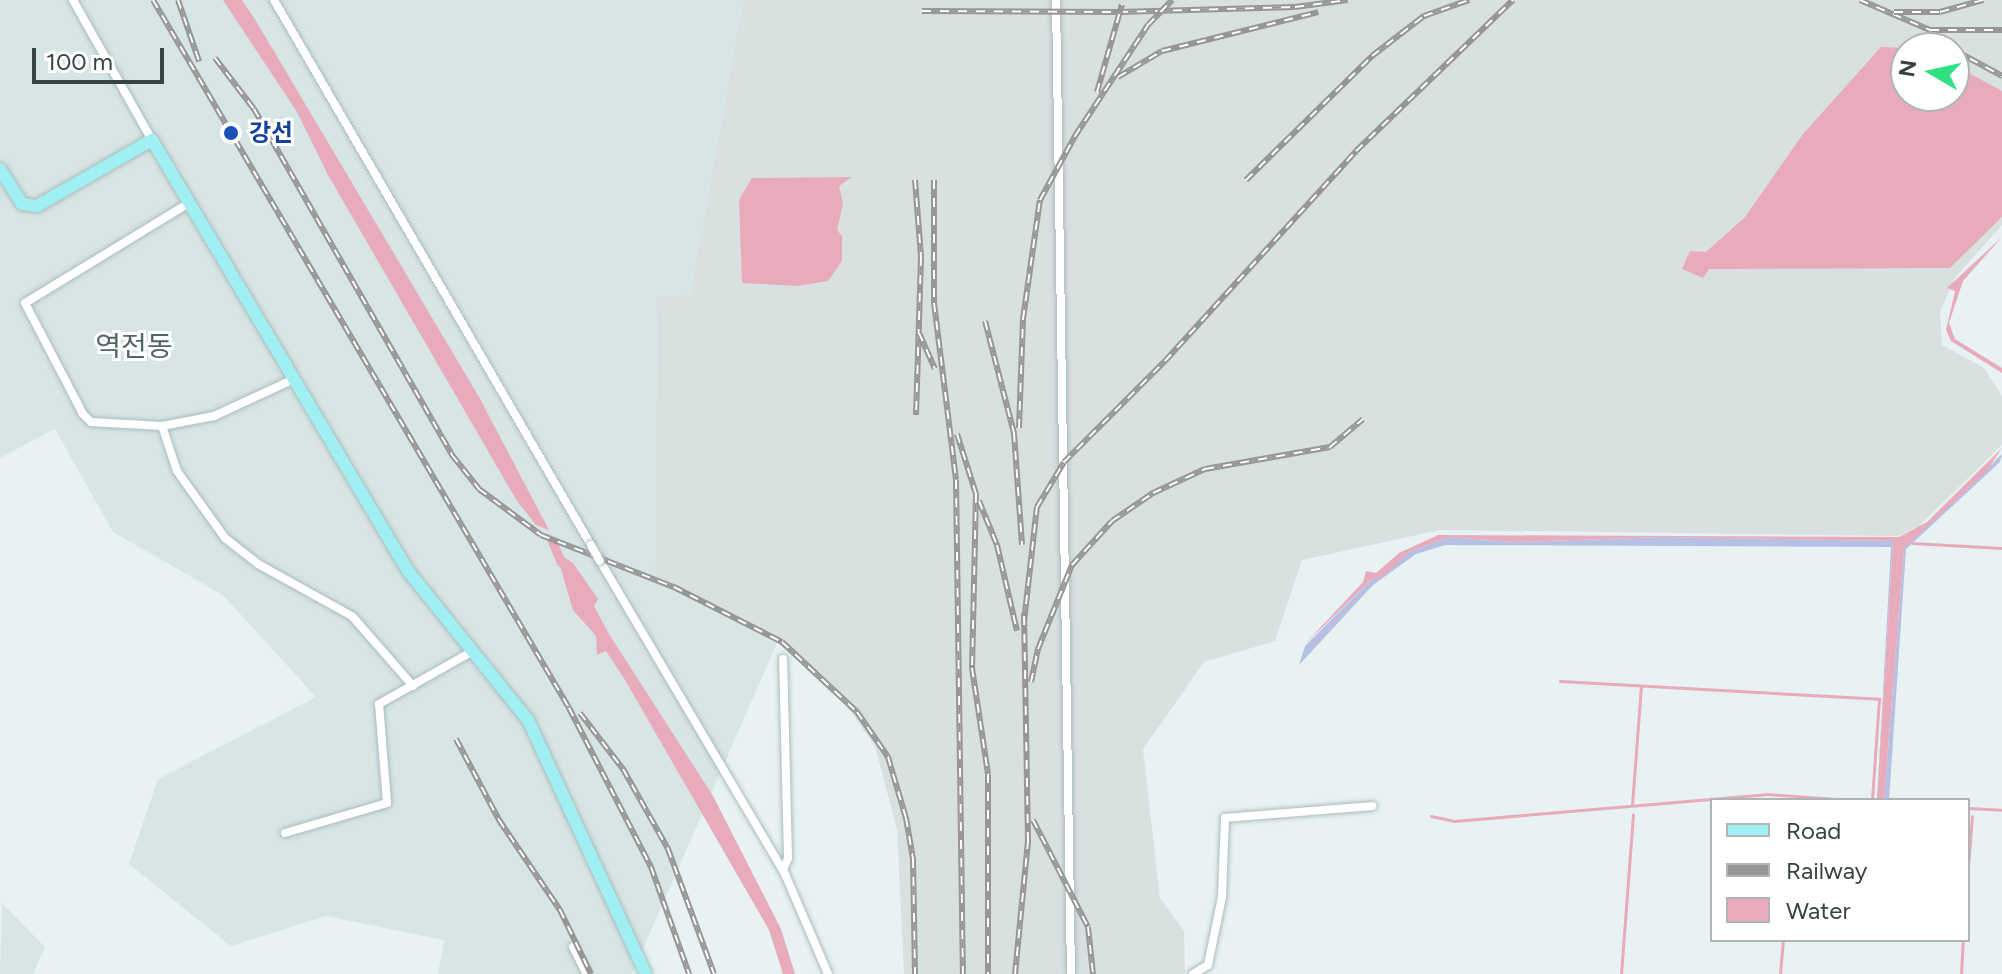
<!DOCTYPE html>
<html>
<head>
<meta charset="utf-8">
<style>
	body { margin:0 }
	#map { position:relative; width:2002px; height:974px; overflow:hidden; background:#e8f2f2; font-family:Figtree,"Noto Sans KR",sans-serif }
	div>[style] { position:absolute }
	[style*='--x'] { left:calc(var(--x)*1px); top:calc(var(--y)*1px); width:calc(var(--w)*1px); rotate:calc(var(--a)*1deg) }
	.residential>* { inset:0; background:#d7e5e5 }
	.industrial>* { inset:0; background:#d9e1e0 }
	.green>* { inset:0; background:#b5c0e2 }
	.water>* { inset:0; background:#e8abbc }
	.stream>* { height:3px; margin:-1.5px; padding:0 1.5px; transform-origin:1.5px; border-radius:1.5px; background:#e8abbc }
	.canal>* { height:9px; margin:-4.5px; padding:0 4.5px; transform-origin:4.5px; border-radius:4.5px; background:#e8abbc }
	.roads { filter:drop-shadow(0 0 2px #abbcbc) drop-shadow(0 0 2px #abbcbc) }
	.street>* { height:8px; margin:-4px; padding:0 4px; transform-origin:4px; border-radius:4px; background:#fff }
	.primary>* { height:12px; margin:-6px; padding:0 6px; transform-origin:6px; border-radius:6px; background:#a0f0f3 }
	.rail>* { height:6px; margin-top:-3px; transform-origin:0; background:repeating-linear-gradient(90deg,#fff 0 9px,#969696 0 18px); box-sizing:border-box; border-block:2px solid #969696 }
	.bridges { filter:drop-shadow(0 0 2px #abbcbc) drop-shadow(0 0 2px #abbcbc) }
	.street-bridge>* { height:8px; margin:-4px; padding:0 4px; transform-origin:4px; border-radius:4px; background:#fff }
	.dots>* { width:22px; height:22px; translate:-50% -50%; box-sizing:border-box; border:4px solid #fff; border-radius:50% }
	span { translate:-50% -50%; white-space:nowrap; text-align:center; line-height:1.15; -webkit-text-stroke:6px #fff; paint-order:stroke }
	.transit-label { font-size:24px; color:#164399; font-weight:700 }
	.left { translate:0 -50%; text-align:left }
	.quarter-label { font-size:28px; color:#506664 }
	.legend { position:absolute; left:1710px; top:798px; width:260px; height:144px; box-sizing:border-box; background:#fff; border:2px solid #afb4b4; margin:0; padding:10px 14px; list-style:none; font-size:24px; color:#374443 }
	.legend li { display:flex; align-items:center; gap:16px; height:40px }
	.legend b { width:40px; border:2px solid #afb4b4 }
	.north { position:absolute; left:1890px; top:32px; width:80px; height:80px; box-sizing:border-box; background:#fff; border:2px solid #afb4b4; border-radius:50%; rotate:279deg; font-size:22px; font-weight:700; line-height:32px; text-align:center; color:#374443 }
	.north::after { content:''; display:block; margin:auto; width:28px; height:36px; background:#2fe182; clip-path:polygon(50% 0,100% 100%,50% 72%,0 100%) }
	.scale { position:absolute; left:32px; top:48px; width:132px; height:36px; box-sizing:border-box; border:4px solid #374443; border-top:0; padding-left:10px; font-size:24px; line-height:28px; white-space:nowrap; color:#374443; -webkit-text-stroke:6px #fff; paint-order:stroke }
</style>
</head>
<body>
<div id="map">
	<div class="residential">
		<i style="clip-path:polygon(0 0,743px 0,690px 295px,657px 296px,655px 582px,777px 643px,632px 974px,438px 974px,444px 940px,326px 916px,231px 946px,129px 864px,158px 779px,316px 697px,223px 595px,113px 532px,55px 429px,0 458px)"></i>
		<i style="clip-path:polygon(2px 903px,45px 947px,33px 974px,0 974px)"></i>
	</div>
	<div class="industrial">
		<i style="clip-path:polygon(evenodd,743px 0,2002px 0,2002px 225px,1955px 278px,1940px 312px,1942px 345px,1984px 368px,2002px 396px,2002px 445px,1919px 526px,1898px 536px,1440px 530px,1302px 560px,1275px 641px,1204px 662px,1143px 749px,1160px 898px,1184px 931px,1185px 974px,904px 974px,897px 830px,875px 746px,836px 691px,806px 663px,777px 643px,655px 582px,657px 296px,690px 295px,743px 0,1906px 48px,1954px 48px,1954px 96px,1906px 96px,1906px 48px)"></i>
	</div>
	<div class="green">
		<i style="clip-path:polygon(2002px 454px,2000px 462px,1906px 549px,1889px 800px,1884px 800px,1904px 548px)"></i>
		<i style="clip-path:polygon(1449px 537px,1515px 542px,1663px 537px,1893px 541px,1877px 800px,1891px 547px,1445px 545px,1416px 554px,1373px 585px,1299px 665px,1305px 646px,1372px 579px,1409px 552px)"></i>
	</div>
	<div class="water">
		<i style="clip-path:polygon(223px 0,242px 0,256px 21px,479px 397px,549px 530px,536px 525px,517px 501px,328px 175px,297px 112px)"></i>
		<i style="clip-path:polygon(1881px 47px,1906px 48px,1906px 96px,1954px 96px,1954px 65px,2002px 91px,2002px 217px,1950px 268px,1709px 269px,1703px 278px,1682px 269px,1690px 251px,1706px 252px,1745px 217px,1803px 134px)"></i>
		<i style="clip-path:polygon(852px 177px,839px 186px,843px 203px,837px 230px,842px 236px,842px 261px,828px 281px,797px 286px,742px 283px,739px 200px,752px 178px)"></i>
		<i style="clip-path:polygon(2002px 237px,1963px 281px,1949px 323px,1955px 339px,2002px 368px,2002px 373px,1951px 341px,1946px 330px,1955px 291px,1947px 288px)"></i>
		<i style="clip-path:polygon(2002px 448px,1986px 472px,1904px 548px,1884px 800px,1877px 798px,1893px 541px,1663px 537px,1515px 542px,1449px 537px,1409px 552px,1381px 578px,1372px 579px,1304px 645px,1363px 582px,1366px 571px,1376px 573px,1399px 553px,1438px 535px,1899px 537px,1927px 522px)"></i>
		<i style="clip-path:polygon(556px 552px,573px 563px,598px 599px,594px 606px,609px 634px,713px 796px,781px 929px,795px 974px,783px 974px,769px 930px,625px 680px,606px 651px,597px 655px,596px 636px,573px 610px)"></i>
	</div>
	<div class="stream">
		<i style="--x:1912;--y:543;--w:90;--a:3.2"></i>
		<i style="--x:1560;--y:681;--w:320;--a:3.2"></i>
		<i style="--x:1879;--y:699;--w:101;--a:94"></i>
		<i style="--x:1632;--y:805;--w:119;--a:-85.7"></i>
		<i style="--x:1968;--y:808;--w:34;--a:3"></i>
		<i style="--x:1431;--y:816;--w:24;--a:12"></i>
		<i style="--x:1454;--y:821;--w:313;--a:-4.9"></i>
		<i style="--x:1766;--y:794;--w:84;--a:4.1"></i>
		<i style="--x:1968;--y:867;--w:51;--a:-85.5"></i>
		<i style="--x:1621;--y:974;--w:160;--a:-85.7"></i>
		<i style="--x:1780;--y:974;--w:34;--a:-85"></i>
		<i style="--x:1961;--y:974;--w:34;--a:-87"></i>
	</div>
	<div class="canal">
		<i style="--x:552;--y:541;--w:23;--a:67"></i>
	</div>
	<div class="roads">
		<div class="street">
			<i style="--x:73;--y:0;--w:161;--a:60.6"></i>
			<i style="--x:274;--y:0;--w:630;--a:59.82"></i>
			<i style="--x:1056;--y:0;--w:974;--a:89.12"></i>
			<i style="--x:189;--y:203;--w:192;--a:148.6"></i>
			<i style="--x:25;--y:303;--w:125;--a:62.4"></i>
			<i style="--x:83;--y:414;--w:11;--a:45"></i>
			<i style="--x:91;--y:422;--w:71;--a:3.2"></i>
			<i style="--x:162;--y:426;--w:53;--a:-10.9"></i>
			<i style="--x:214;--y:416;--w:88;--a:-24.8"></i>
			<i style="--x:162;--y:426;--w:47;--a:71.6"></i>
			<i style="--x:177;--y:471;--w:82;--a:54.4"></i>
			<i style="--x:225;--y:538;--w:42;--a:38.2"></i>
			<i style="--x:258;--y:564;--w:107;--a:29"></i>
			<i style="--x:352;--y:616;--w:93;--a:48.9"></i>
			<i style="--x:600;--y:561;--w:364;--a:59.4"></i>
			<i style="--x:785;--y:874;--w:109;--a:66.7"></i>
			<i style="--x:285;--y:833;--w:106;--a:-16.4"></i>
			<i style="--x:387;--y:803;--w:99;--a:-94.6"></i>
			<i style="--x:379;--y:704;--w:108;--a:-29.4"></i>
			<i style="--x:783;--y:870;--w:13;--a:-67"></i>
			<i style="--x:788;--y:858;--w:199;--a:-91.4"></i>
			<i style="--x:573;--y:947;--w:30;--a:63"></i>
			<i style="--x:1193;--y:974;--w:17;--a:-31"></i>
			<i style="--x:1208;--y:965;--w:69;--a:-78.4"></i>
			<i style="--x:1222;--y:897;--w:79;--a:-87.8"></i>
			<i style="--x:1225;--y:818;--w:148;--a:-4.6"></i>
		</div>
		<div class="primary">
			<i style="--x:0;--y:169;--w:41;--a:57.8"></i>
			<i style="--x:22;--y:204;--w:15;--a:8"></i>
			<i style="--x:37;--y:206;--w:133;--a:-29.9"></i>
			<i style="--x:152;--y:140;--w:501;--a:59.29"></i>
			<i style="--x:408;--y:571;--w:191;--a:51.2"></i>
			<i style="--x:528;--y:720;--w:280;--a:65.1"></i>
		</div>
	</div>
	<div class="rail">
		<i style="--x:153;--y:0;--w:821;--a:59.56"></i>
		<i style="--x:569;--y:708;--w:179;--a:62.7"></i>
		<i style="--x:651;--y:867;--w:114;--a:70.4"></i>
		<i style="--x:178;--y:0;--w:65;--a:71"></i>
		<i style="--x:1860;--y:0;--w:76;--a:23.2"></i>
		<i style="--x:1930;--y:30;--w:72;--a:0"></i>
		<i style="--x:922;--y:11;--w:197;--a:0.3"></i>
		<i style="--x:1119;--y:12;--w:176;--a:-1.6"></i>
		<i style="--x:1295;--y:7;--w:53;--a:-7.5"></i>
		<i style="--x:1894;--y:12;--w:46;--a:0"></i>
		<i style="--x:1940;--y:12;--w:45;--a:-15.6"></i>
		<i style="--x:1954;--y:50;--w:55;--a:28.4"></i>
		<i style="--x:215;--y:58;--w:64;--a:52.6"></i>
		<i style="--x:254;--y:109;--w:399;--a:60.2"></i>
		<i style="--x:452;--y:455;--w:43;--a:51.5"></i>
		<i style="--x:479;--y:489;--w:77;--a:36.6"></i>
		<i style="--x:541;--y:535;--w:143;--a:21.4"></i>
		<i style="--x:674;--y:587;--w:121;--a:27"></i>
		<i style="--x:782;--y:642;--w:103;--a:43"></i>
		<i style="--x:857;--y:712;--w:55;--a:55.4"></i>
		<i style="--x:888;--y:757;--w:64;--a:73.6"></i>
		<i style="--x:906;--y:818;--w:42;--a:80.3"></i>
		<i style="--x:913;--y:859;--w:115;--a:89"></i>
		<i style="--x:1118;--y:77;--w:51;--a:-30.6"></i>
		<i style="--x:1162;--y:51;--w:161;--a:-14"></i>
		<i style="--x:1097;--y:92;--w:91;--a:-74.1"></i>
		<i style="--x:915;--y:180;--w:77;--a:85.5"></i>
		<i style="--x:921;--y:257;--w:158;--a:91.8"></i>
		<i style="--x:934;--y:180;--w:123;--a:90"></i>
		<i style="--x:934;--y:303;--w:178;--a:82.9"></i>
		<i style="--x:956;--y:480;--w:494;--a:89.2"></i>
		<i style="--x:1246;--y:180;--w:177;--a:-44.5"></i>
		<i style="--x:1372;--y:56;--w:66;--a:-37.6"></i>
		<i style="--x:1424;--y:16;--w:48;--a:-19.6"></i>
		<i style="--x:985;--y:321;--w:116;--a:75.5"></i>
		<i style="--x:1014;--y:433;--w:112;--a:85.9"></i>
		<i style="--x:919;--y:333;--w:39;--a:66"></i>
		<i style="--x:1019;--y:428;--w:109;--a:-87.9"></i>
		<i style="--x:1023;--y:319;--w:120;--a:-81.9"></i>
		<i style="--x:1040;--y:200;--w:73;--a:-61.3"></i>
		<i style="--x:1075;--y:136;--w:133;--a:-56.7"></i>
		<i style="--x:1148;--y:25;--w:35;--a:-46"></i>
		<i style="--x:957;--y:434;--w:63;--a:72.4"></i>
		<i style="--x:976;--y:494;--w:174;--a:91.3"></i>
		<i style="--x:972;--y:668;--w:107;--a:81.4"></i>
		<i style="--x:988;--y:774;--w:200;--a:90"></i>
		<i style="--x:979;--y:501;--w:48;--a:67.8"></i>
		<i style="--x:997;--y:545;--w:88;--a:76.9"></i>
		<i style="--x:1024;--y:622;--w:116;--a:-83.6"></i>
		<i style="--x:1037;--y:507;--w:52;--a:-59"></i>
		<i style="--x:1064;--y:462;--w:143;--a:-45"></i>
		<i style="--x:1165;--y:361;--w:284;--a:-47.7"></i>
		<i style="--x:1356;--y:151;--w:218;--a:-43.9"></i>
		<i style="--x:1031;--y:682;--w:34;--a:-78"></i>
		<i style="--x:1038;--y:649;--w:91;--a:-68"></i>
		<i style="--x:1072;--y:565;--w:59;--a:-47.7"></i>
		<i style="--x:1112;--y:521;--w:50;--a:-34.3"></i>
		<i style="--x:1153;--y:493;--w:57;--a:-24.8"></i>
		<i style="--x:1205;--y:469;--w:127;--a:-10"></i>
		<i style="--x:1330;--y:447;--w:43;--a:-40.3"></i>
		<i style="--x:580;--y:713;--w:71;--a:52.5"></i>
		<i style="--x:623;--y:769;--w:92;--a:60.6"></i>
		<i style="--x:668;--y:849;--w:133;--a:69.8"></i>
		<i style="--x:456;--y:739;--w:92;--a:62"></i>
		<i style="--x:499;--y:820;--w:109;--a:55.9"></i>
		<i style="--x:560;--y:910;--w:71;--a:64.2"></i>
		<i style="--x:1033;--y:820;--w:120;--a:62.8"></i>
		<i style="--x:1088;--y:927;--w:47;--a:83.9"></i>
		<i style="--x:1015;--y:974;--w:134;--a:-84.4"></i>
		<i style="--x:1028;--y:841;--w:228;--a:-91"></i>
	</div>
	<div class="bridges">
		<div class="street-bridge">
			<i style="--x:591;--y:545;--w:18;--a:61"></i>
		</div>
	</div>
	<div class="dots">
		<i style="left:231px;top:133px;background:#1a4fb4"></i>
	</div>
	<div class="transit-label">
		<span class="left" style="left:249px;top:133px">강선</span>
	</div>
	<div class="quarter-label">
		<span style="left:134px;top:346px">역전동</span>
	</div>
	<ul class="legend">
	<li><b style="height:10px;background:#a0f0f3"></b>Road</li>
	<li><b style="height:10px;background:#969696"></b>Railway</li>
	<li><b style="height:22px;background:#e8abbc"></b>Water</li>
	</ul>
	<div class="north">N</div>
	<div class="scale">100 m</div>
</div>
</body>
</html>
